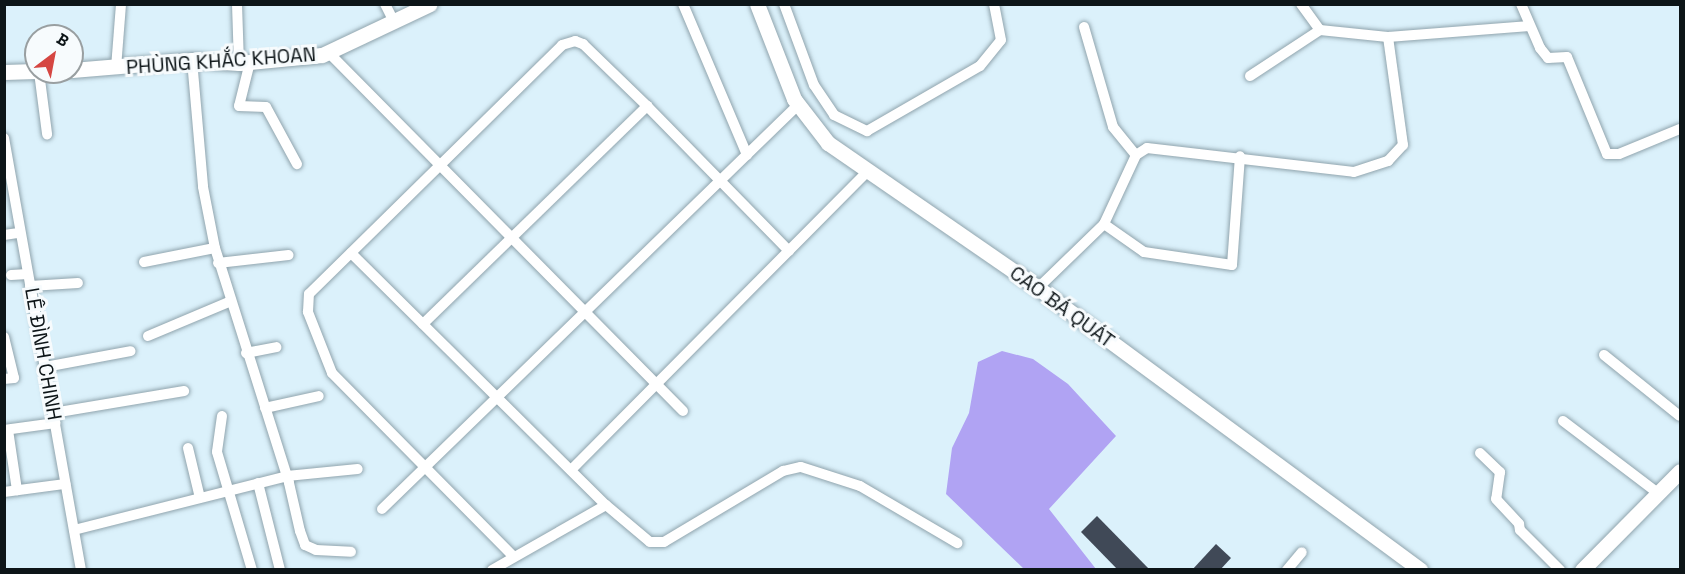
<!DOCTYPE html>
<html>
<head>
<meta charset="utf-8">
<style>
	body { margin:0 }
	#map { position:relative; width:1685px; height:574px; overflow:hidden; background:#dbf1fb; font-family:"Space Grotesk",sans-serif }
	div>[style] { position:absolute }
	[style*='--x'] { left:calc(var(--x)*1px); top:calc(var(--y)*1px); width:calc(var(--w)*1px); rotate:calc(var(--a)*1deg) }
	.water>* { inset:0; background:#b0a3f3 }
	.building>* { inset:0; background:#404957 }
	.roads { filter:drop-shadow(0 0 2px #90a4ad) drop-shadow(0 0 2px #90a4ad) }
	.street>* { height:10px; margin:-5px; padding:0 5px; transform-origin:5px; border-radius:5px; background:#fff }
	.secondary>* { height:15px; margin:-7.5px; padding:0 7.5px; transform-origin:7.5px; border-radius:7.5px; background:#fff }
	span { translate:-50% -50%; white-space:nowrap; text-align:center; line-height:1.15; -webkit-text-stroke:6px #f7fbfd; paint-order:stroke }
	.street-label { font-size:20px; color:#0d1518 }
	.frame { position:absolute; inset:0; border:6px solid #0d1518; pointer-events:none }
	.north { position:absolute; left:24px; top:24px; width:60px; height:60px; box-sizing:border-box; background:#f7fbfd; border:2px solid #999fa1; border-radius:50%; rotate:32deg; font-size:16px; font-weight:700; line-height:24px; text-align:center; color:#0d1518 }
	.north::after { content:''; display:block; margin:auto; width:21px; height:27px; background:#d54642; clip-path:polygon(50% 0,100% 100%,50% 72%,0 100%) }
</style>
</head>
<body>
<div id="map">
	<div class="water">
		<i style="clip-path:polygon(1002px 351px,1033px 359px,1068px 384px,1116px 436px,1049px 509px,1096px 569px,1024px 569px,946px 494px,952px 448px,969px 413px,978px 362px)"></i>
	</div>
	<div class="building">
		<i style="clip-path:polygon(1097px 516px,1150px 570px,1118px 570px,1081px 532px)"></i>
		<i style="clip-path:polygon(1216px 544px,1231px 558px,1220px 570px,1192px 570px)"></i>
	</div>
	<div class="roads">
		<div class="street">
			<i style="--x:237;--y:4;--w:59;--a:88.1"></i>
			<i style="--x:385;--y:4;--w:20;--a:63"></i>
			<i style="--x:683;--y:4;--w:164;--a:67"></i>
			<i style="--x:784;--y:4;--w:86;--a:69.7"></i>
			<i style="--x:814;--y:85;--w:36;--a:56"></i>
			<i style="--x:834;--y:115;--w:37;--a:26"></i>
			<i style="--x:867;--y:131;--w:130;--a:-29.9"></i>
			<i style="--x:980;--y:66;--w:33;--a:-51"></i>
			<i style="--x:1001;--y:40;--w:37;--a:-101"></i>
			<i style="--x:1301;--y:4;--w:32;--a:54"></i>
			<i style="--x:1320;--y:30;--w:68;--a:5.9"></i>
			<i style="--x:1388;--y:37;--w:142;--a:-4.4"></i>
			<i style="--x:1521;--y:4;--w:48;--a:66.6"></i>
			<i style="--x:1540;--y:48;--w:13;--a:51"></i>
			<i style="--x:1548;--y:58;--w:19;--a:-3"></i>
			<i style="--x:1567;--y:57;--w:105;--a:67.6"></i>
			<i style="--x:1607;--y:154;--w:12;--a:0"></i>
			<i style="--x:1619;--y:154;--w:66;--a:-22.3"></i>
			<i style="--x:1084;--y:27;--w:104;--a:73.8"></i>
			<i style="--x:1113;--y:127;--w:36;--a:51"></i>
			<i style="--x:330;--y:54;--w:502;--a:45.32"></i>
			<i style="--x:192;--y:60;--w:127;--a:85"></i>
			<i style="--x:203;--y:187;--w:62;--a:78.9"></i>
			<i style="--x:215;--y:248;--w:246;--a:72.5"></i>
			<i style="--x:289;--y:483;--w:49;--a:77.1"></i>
			<i style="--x:300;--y:531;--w:15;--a:70"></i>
			<i style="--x:305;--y:545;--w:12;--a:24"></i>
			<i style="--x:316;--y:550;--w:35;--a:3"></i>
			<i style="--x:250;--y:62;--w:45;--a:104"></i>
			<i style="--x:239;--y:106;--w:27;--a:2"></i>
			<i style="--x:266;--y:107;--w:65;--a:61.5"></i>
			<i style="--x:116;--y:68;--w:64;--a:-85.5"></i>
			<i style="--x:39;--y:72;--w:63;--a:82.6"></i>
			<i style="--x:1250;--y:76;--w:84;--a:-33.3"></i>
			<i style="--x:4;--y:138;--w:439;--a:79.9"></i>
			<i style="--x:1104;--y:224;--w:49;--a:35"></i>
			<i style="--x:1144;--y:252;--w:89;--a:8.4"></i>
			<i style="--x:1232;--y:265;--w:109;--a:-85.8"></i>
			<i style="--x:4;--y:235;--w:15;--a:-8"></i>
			<i style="--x:351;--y:253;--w:359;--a:44.7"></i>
			<i style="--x:606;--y:505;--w:57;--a:40.1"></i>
			<i style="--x:650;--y:542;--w:14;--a:0"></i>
			<i style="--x:664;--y:542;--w:139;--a:-30.8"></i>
			<i style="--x:783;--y:471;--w:18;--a:-13"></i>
			<i style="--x:801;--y:467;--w:62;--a:17.9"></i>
			<i style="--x:860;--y:486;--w:113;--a:30.4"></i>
			<i style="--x:144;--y:262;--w:72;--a:-11.2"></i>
			<i style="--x:218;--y:263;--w:71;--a:-6.4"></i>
			<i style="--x:11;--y:275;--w:17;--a:-3"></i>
			<i style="--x:30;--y:286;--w:48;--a:-3.6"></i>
			<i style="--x:1038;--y:288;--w:92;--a:-44.1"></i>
			<i style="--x:1104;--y:224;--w:76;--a:-65.1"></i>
			<i style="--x:1136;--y:155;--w:13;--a:-32"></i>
			<i style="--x:1147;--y:148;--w:208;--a:6.6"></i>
			<i style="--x:1354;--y:172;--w:36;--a:-18"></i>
			<i style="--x:1388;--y:161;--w:22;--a:-47"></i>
			<i style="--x:1403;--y:145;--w:109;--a:-97.9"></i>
			<i style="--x:423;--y:324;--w:313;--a:-44.2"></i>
			<i style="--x:148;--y:336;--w:88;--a:-22.8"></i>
			<i style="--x:4;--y:337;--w:42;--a:76.3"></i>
			<i style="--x:14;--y:378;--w:10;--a:174"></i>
			<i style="--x:246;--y:353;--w:31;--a:-11"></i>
			<i style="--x:1604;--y:355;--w:97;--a:38.8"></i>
			<i style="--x:45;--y:367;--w:87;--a:-10.5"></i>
			<i style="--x:265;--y:408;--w:55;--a:-12.5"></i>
			<i style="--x:53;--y:413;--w:133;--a:-9.5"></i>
			<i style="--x:222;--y:416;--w:36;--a:98"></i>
			<i style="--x:217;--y:452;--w:123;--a:73.5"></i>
			<i style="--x:1563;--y:421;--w:119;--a:37.2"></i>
			<i style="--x:4;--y:430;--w:52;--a:-7.7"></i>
			<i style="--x:8;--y:430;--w:61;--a:81.5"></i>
			<i style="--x:188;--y:448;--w:51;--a:76.5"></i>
			<i style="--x:1480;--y:453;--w:28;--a:44"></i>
			<i style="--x:1500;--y:472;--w:27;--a:98"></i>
			<i style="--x:1496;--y:499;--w:34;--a:47"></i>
			<i style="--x:1519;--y:524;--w:6;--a:81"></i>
			<i style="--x:1520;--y:530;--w:57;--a:45"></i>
			<i style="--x:571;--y:470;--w:420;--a:-45.2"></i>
			<i style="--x:258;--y:483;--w:90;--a:75.8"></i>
			<i style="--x:4;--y:492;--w:62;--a:-7.5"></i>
			<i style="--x:382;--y:509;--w:580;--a:-44.16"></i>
			<i style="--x:74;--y:530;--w:220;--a:-14.2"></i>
			<i style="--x:287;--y:476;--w:71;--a:-5.6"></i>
			<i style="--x:512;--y:555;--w:256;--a:-134.7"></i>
			<i style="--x:332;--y:373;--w:66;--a:-111.5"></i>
			<i style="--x:308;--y:312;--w:18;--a:-87"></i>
			<i style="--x:309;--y:294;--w:355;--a:-44.5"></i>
			<i style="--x:562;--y:45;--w:14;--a:-17"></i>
			<i style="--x:575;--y:41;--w:9;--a:21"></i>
			<i style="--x:583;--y:44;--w:89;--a:44.1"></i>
			<i style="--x:647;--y:106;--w:203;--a:45.6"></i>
			<i style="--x:492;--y:570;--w:131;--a:-29.7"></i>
			<i style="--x:1287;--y:570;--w:23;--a:-50"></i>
		</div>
		<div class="secondary">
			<i style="--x:757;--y:4;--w:102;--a:68.7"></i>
			<i style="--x:794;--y:99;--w:56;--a:52.3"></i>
			<i style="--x:828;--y:143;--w:255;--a:34.6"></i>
			<i style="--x:1038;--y:288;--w:475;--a:36.4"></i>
			<i style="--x:72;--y:70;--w:120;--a:-4.8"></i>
			<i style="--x:192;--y:60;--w:47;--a:3.7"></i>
			<i style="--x:239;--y:63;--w:83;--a:-5.5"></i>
			<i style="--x:322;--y:55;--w:119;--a:-25.3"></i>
			<i style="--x:4;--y:72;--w:32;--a:-2"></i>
			<i style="--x:1582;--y:570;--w:139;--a:-45.3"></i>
		</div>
	</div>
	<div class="street-label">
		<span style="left:221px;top:61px;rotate:-4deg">PHÙNG KHẮC KHOAN</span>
		<span style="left:1062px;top:307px;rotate:36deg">CAO BÁ QUÁT</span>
		<span style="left:43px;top:354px;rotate:80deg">LÊ ĐÌNH CHINH</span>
	</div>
	<div class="frame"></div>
	<div class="north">B</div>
</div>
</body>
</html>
